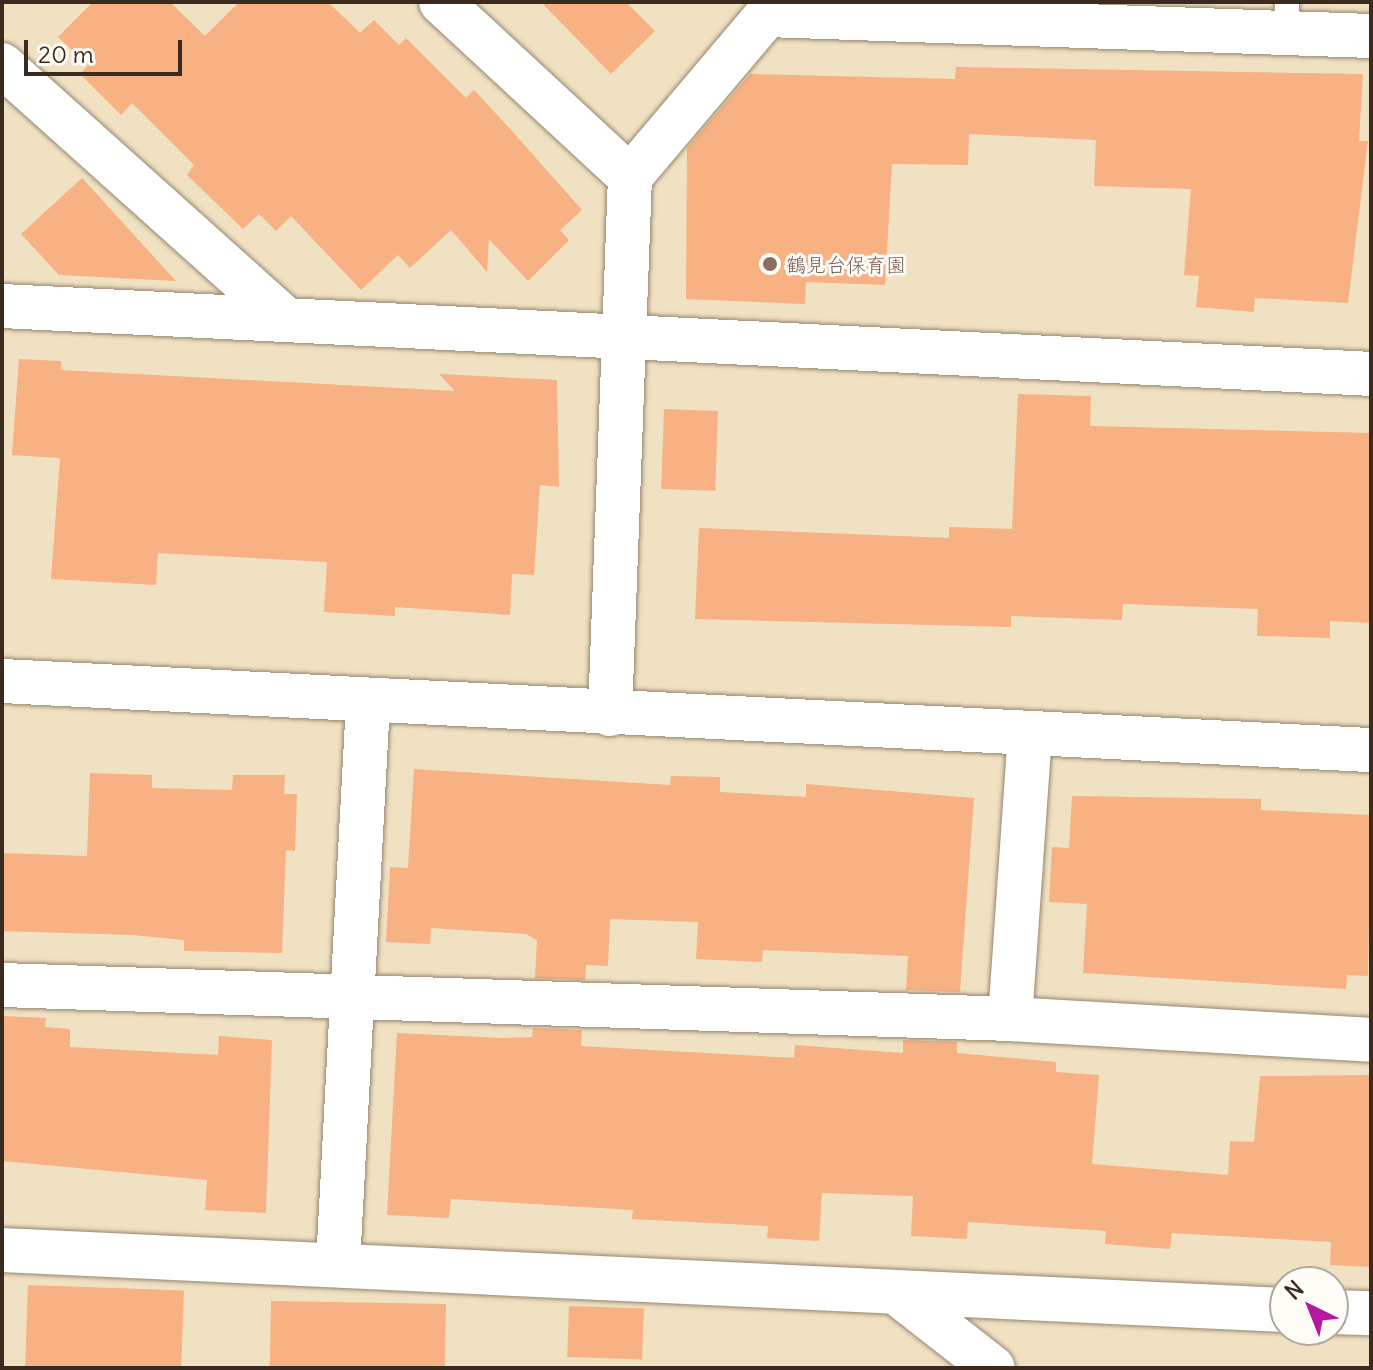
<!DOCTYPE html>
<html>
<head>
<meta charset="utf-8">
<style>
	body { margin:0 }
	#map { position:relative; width:1373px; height:1370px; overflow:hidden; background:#f0e1c2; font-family:Delius,"Klee One",sans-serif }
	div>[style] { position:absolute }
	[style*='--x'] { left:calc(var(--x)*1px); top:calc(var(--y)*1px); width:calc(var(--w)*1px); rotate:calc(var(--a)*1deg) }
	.building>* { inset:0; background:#f7b183; transform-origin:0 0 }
	.roads { filter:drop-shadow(0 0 2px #968670) drop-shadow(0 0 2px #968670) }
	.service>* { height:24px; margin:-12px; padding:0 12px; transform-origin:12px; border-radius:12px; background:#fff }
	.minor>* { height:44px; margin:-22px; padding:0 22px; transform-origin:22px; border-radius:22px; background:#fff }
	.tertiary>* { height:44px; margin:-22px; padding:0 22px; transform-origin:22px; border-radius:22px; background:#fff }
	.dots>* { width:22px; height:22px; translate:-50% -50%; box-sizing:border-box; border:4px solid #fdfcf7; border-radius:50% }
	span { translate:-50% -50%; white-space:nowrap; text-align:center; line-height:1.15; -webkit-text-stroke:6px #fdfcf7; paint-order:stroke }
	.education-label { font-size:20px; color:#785e54 }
	.left { translate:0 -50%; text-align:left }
	.frame { position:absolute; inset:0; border:4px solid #3b2a1e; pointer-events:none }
	.north { position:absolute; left:1269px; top:1266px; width:80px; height:80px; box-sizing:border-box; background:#fdfcf7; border:2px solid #afa8a0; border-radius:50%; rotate:317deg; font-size:22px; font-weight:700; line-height:32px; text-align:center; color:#3b2a1e }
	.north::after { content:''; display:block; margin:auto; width:28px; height:36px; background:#b5179e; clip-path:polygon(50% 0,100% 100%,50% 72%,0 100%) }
	.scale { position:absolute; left:24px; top:40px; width:158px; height:36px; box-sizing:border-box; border:4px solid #3b2a1e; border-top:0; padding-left:10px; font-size:24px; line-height:28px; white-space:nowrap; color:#3b2a1e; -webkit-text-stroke:6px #fdfcf7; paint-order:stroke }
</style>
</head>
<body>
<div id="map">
	<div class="building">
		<i style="clip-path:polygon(93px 2px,170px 2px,205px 36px,239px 2px,328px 2px,360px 33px,374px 20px,399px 45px,406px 38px,466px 98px,474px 90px,512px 131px,582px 210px,560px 230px,569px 240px,528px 281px,489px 239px,487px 272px,451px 230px,410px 268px,398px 255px,361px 290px,291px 216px,276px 231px,259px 214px,243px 229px,187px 175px,194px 165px,132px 103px,121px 115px,80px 74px,88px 65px,58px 37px)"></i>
		<i style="clip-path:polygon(541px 2px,626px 2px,655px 31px,611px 74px)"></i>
		<i style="clip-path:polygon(956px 67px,1363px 74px,1359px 141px,1368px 141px,1348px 303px,1255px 298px,1254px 312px,1196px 307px,1199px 276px,1184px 275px,1191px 189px,1094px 186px,1096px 140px,969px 134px,968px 165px,892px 164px,885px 285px,806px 282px,805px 304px,686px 299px,687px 148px,750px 74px,955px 79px)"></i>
		<i style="clip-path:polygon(82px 178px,176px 281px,59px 275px,21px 234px)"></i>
		<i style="clip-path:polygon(19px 359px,61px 361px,61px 370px,455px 391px,439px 374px,557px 380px,559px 487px,540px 485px,534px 575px,512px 574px,510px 615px,395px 607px,395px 616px,324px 612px,327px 562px,158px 553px,156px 585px,51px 579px,60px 458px,12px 455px)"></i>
		<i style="clip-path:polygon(1018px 394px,1091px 396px,1090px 426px,1371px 433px,1371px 623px,1330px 621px,1330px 638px,1257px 636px,1258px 609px,1123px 604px,1122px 620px,1011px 616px,1011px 627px,695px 619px,699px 528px,949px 538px,949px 527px,1012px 529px)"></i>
		<i style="left:664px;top:409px;width:54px;height:80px;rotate:2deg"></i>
		<i style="clip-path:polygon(414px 769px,670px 785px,671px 776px,720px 777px,720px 792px,806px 797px,806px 784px,974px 798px,960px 992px,906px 990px,908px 956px,763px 950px,762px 962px,696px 959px,698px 922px,610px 919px,608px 966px,586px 965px,585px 980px,535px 978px,537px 940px,526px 934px,431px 928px,430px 944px,386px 942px,390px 867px,408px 868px)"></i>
		<i style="clip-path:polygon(90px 773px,152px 775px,152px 788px,232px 790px,233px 775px,285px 775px,284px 794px,297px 794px,295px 851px,286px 850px,282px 953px,184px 951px,184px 940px,133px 935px,2px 931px,2px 853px,87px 856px)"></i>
		<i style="clip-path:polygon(1072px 796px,1261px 799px,1261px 810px,1371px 815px,1368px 976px,1347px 975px,1346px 989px,1083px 973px,1087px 904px,1049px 902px,1052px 847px,1069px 848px)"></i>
		<i style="clip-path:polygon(2px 1016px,46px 1018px,45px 1027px,70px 1029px,70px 1047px,218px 1055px,219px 1036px,272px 1040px,266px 1213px,205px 1210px,207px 1180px,2px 1161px)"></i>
		<i style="clip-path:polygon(533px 1028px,582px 1030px,581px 1046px,794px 1058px,795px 1045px,903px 1053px,903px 1040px,957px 1042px,957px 1053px,1056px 1062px,1056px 1072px,1099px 1075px,1092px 1164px,1228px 1175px,1230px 1141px,1254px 1142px,1260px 1076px,1371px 1075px,1371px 1267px,1330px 1265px,1331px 1242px,1172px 1233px,1170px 1249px,1105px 1244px,1106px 1231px,968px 1222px,967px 1239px,911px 1236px,913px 1196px,822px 1193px,819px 1241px,767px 1238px,768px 1226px,632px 1219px,633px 1210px,451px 1199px,449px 1218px,387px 1215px,397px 1033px,502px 1038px,532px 1037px)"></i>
		<i style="left:28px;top:1285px;width:156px;height:83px;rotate:2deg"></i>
		<i style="left:271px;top:1301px;width:175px;height:67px;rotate:1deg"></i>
		<i style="left:569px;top:1306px;width:75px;height:51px;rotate:2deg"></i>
	</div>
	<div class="roads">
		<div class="service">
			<i style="--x:1286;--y:33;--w:31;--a:-88"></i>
		</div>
		<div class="minor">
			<i style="--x:441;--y:2;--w:258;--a:42.8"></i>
			<i style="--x:2;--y:65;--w:380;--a:41.9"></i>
			<i style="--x:2;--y:306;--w:1371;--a:2.84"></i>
			<i style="--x:610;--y:714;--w:537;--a:-87.87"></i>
			<i style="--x:630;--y:177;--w:212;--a:-49.8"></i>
			<i style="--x:767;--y:15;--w:604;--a:1.99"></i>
			<i style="--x:2;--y:985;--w:1009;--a:1.93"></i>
			<i style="--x:1010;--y:1019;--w:362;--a:3.3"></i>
			<i style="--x:1010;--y:1019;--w:285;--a:-86"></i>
			<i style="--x:2;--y:1250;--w:1284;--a:2.68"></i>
			<i style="--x:338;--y:1264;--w:563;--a:-86.94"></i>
			<i style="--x:902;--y:1297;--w:115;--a:38"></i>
			<i style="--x:1333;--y:1312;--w:38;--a:2"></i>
		</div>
		<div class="tertiary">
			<i style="--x:2;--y:681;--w:1371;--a:2.89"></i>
		</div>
	</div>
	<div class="dots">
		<i style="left:770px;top:264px;background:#8d6e63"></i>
	</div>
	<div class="education-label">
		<span class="left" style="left:786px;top:264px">鶴見台保育園</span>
	</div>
	<div class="frame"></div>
	<div class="north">N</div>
	<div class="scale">20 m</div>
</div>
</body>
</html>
